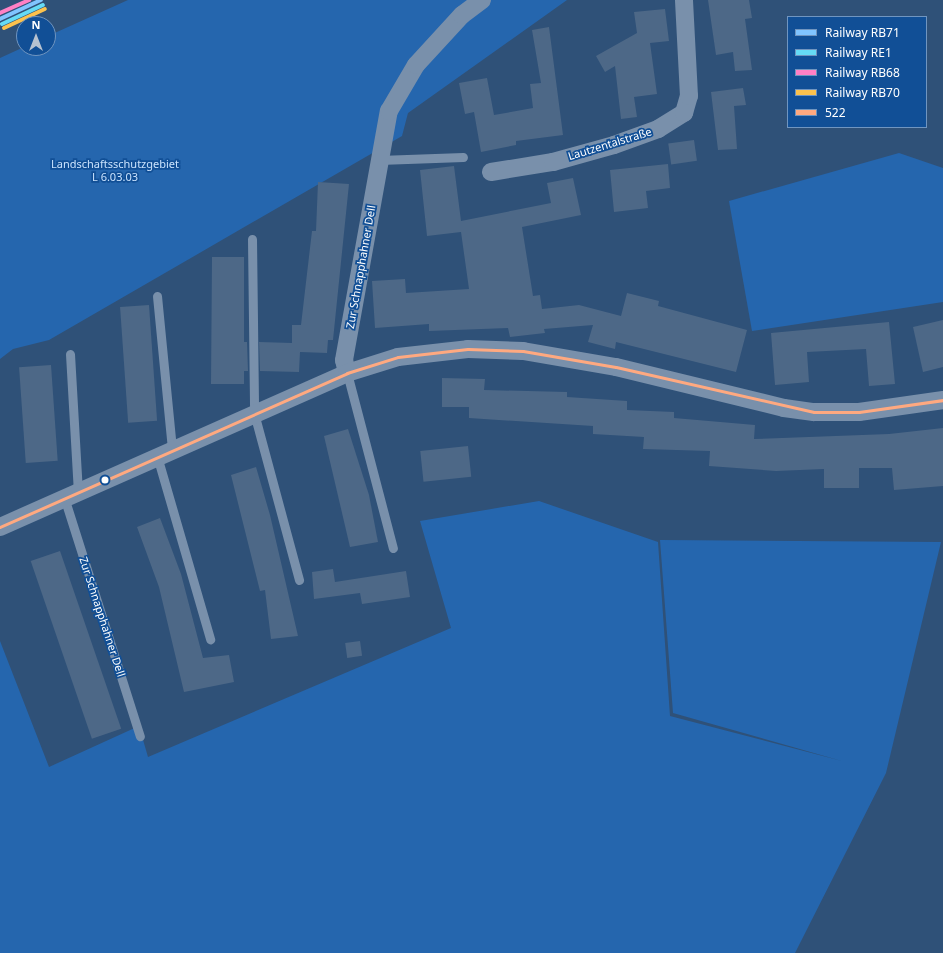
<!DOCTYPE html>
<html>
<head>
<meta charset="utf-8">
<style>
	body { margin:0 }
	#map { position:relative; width:943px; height:953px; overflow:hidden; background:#2f5178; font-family:"Noto Sans",sans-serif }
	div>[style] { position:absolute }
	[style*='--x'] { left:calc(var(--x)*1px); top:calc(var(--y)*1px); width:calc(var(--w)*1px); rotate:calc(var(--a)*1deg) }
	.green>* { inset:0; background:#2566ae }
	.building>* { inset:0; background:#4d6887; transform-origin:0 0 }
	.lane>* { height:9px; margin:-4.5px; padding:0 4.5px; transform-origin:4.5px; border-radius:4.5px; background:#7990ab }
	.street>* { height:18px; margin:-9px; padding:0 9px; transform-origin:9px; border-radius:9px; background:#7990ab }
	.bus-1>* { height:3px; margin:-1.5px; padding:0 1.5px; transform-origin:1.5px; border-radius:1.5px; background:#ffa980 }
	.rail-1>* { height:4px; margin:-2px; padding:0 2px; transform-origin:2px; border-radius:2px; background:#80c4ff }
	.rail-2>* { height:4px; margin:-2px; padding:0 2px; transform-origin:2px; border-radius:2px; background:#66dbf5 }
	.rail-3>* { height:4px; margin:-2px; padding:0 2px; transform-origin:2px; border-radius:2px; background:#ff80c5 }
	.rail-4>* { height:4px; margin:-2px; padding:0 2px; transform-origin:2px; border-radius:2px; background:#fcc24d }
	.dots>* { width:11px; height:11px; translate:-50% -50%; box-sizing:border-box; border:2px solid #114f96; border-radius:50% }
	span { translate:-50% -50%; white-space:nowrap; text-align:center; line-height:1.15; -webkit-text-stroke:3.5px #114f96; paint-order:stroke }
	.street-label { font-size:11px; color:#fff }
	.park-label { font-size:11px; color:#c9e2fd }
	.legend { position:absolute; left:787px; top:16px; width:140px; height:112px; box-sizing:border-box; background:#114f96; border:1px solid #7095c0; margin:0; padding:5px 7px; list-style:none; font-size:12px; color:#fff }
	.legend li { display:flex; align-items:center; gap:8px; height:20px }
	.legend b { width:20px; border:1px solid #7095c0 }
	.north { position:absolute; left:16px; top:16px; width:40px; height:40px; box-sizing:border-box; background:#114f96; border:1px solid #7095c0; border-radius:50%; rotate:0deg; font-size:11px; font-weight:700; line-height:16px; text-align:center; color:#fff }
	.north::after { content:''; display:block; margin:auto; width:14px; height:18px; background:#b6c2d0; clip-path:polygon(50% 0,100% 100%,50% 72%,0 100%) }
</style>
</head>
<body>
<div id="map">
	<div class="green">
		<i style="clip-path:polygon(128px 0,567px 0,408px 113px,402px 136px,49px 340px,13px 349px,0 359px,0 58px,24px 47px,48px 48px,48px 36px)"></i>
		<i style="clip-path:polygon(899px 153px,943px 168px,943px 302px,752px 331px,729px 201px)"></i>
		<i style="clip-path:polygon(539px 501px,658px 542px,670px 716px,842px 761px,673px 713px,660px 540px,941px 542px,886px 773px,795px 953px,0 953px,0 641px,49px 767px,139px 726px,148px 757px,451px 628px,420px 521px)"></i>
	</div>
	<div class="building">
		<i style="clip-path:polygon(708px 0,749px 0,752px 18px,745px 19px,752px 70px,735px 71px,733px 52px,716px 55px)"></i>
		<i style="clip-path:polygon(665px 9px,669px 41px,650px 43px,657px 94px,634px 97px,637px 117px,621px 119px,615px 66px,605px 72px,596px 56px,637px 33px,634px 12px)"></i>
		<i style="clip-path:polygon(549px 27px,563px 135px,516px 141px,516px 145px,481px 152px,474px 112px,465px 114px,459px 83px,487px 78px,494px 115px,533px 108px,530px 84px,541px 83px,532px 30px)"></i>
		<i style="clip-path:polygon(743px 88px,746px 105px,734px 106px,737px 149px,718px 150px,711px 92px)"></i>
		<i style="left:694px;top:140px;width:21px;height:26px;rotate:82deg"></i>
		<i style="clip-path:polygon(668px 164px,670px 188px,646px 191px,648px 208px,614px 212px,610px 170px)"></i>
		<i style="clip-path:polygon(454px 166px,461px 221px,551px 203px,547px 183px,573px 178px,581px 215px,522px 227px,533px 296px,540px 295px,542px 309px,579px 305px,621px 316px,627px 293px,659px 301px,658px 306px,747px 330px,736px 372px,616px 342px,615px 349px,588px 342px,593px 325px,544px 329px,545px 333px,510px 337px,508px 328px,429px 331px,429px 324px,375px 328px,372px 281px,405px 279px,406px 293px,469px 289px,461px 232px,427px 236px,420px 170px)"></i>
		<i style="clip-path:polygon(318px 182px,349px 184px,333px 340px,328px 340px,327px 353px,300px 352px,299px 372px,260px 371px,259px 342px,292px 343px,292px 325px,301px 325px,312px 231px,316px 231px)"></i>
		<i style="clip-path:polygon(212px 257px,244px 257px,244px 342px,247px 342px,248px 371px,244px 371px,244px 384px,211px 384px)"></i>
		<i style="left:149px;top:305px;width:116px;height:29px;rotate:86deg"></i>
		<i style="clip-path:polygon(943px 320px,943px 367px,923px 372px,913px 327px)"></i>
		<i style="clip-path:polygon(889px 322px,895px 384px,869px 386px,866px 349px,807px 352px,809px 382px,775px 385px,771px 333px)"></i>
		<i style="left:51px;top:365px;width:96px;height:32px;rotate:86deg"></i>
		<i style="clip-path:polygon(442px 378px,485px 379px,484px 390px,567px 392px,567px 397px,627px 401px,627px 410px,674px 412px,674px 418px,755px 425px,754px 439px,889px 434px,943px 428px,943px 486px,894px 490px,892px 468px,859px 468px,859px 488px,824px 488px,824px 469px,776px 471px,709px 466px,710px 451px,643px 449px,644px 437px,593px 434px,593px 426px,469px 418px,469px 407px,442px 407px)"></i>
		<i style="clip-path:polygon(348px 429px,369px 495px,378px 542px,350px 547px,324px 436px)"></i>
		<i style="left:468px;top:446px;width:31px;height:48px;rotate:84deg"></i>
		<i style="clip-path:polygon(256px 467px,270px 515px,298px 636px,271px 639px,265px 590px,260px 591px,231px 475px)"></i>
		<i style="clip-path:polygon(160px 518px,181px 574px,203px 658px,229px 655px,234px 682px,184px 692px,159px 587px,137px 527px)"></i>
		<i style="left:60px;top:551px;width:188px;height:31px;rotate:71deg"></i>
		<i style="clip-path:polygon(333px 569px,335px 582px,406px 571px,410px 597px,362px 604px,360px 593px,314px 599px,312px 572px)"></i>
		<i style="left:360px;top:641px;width:15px;height:15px;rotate:82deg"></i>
	</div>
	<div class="lane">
		<i style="--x:379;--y:160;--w:84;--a:-2"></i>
		<i style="--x:252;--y:239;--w:174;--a:89.3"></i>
		<i style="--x:254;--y:413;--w:173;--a:74.9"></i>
		<i style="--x:157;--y:296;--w:155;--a:84.4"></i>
		<i style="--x:70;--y:354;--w:137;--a:86.7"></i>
		<i style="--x:347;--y:373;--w:181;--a:75.3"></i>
		<i style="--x:157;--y:456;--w:191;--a:73.8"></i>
		<i style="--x:64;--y:497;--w:251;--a:72.4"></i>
	</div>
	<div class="street">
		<i style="--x:491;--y:172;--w:63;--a:-9.2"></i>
		<i style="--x:553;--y:162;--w:63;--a:-15.6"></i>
		<i style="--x:614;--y:145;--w:47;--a:-20"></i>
		<i style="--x:658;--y:129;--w:31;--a:-32"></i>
		<i style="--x:684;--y:113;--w:18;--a:-74"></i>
		<i style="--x:689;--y:96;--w:96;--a:-93"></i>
		<i style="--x:347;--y:373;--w:13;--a:-103"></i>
		<i style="--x:344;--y:360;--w:253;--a:-79.8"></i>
		<i style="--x:389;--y:111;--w:53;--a:-59.6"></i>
		<i style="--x:416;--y:65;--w:68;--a:-47.4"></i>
		<i style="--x:462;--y:15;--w:25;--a:-37"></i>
		<i style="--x:0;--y:527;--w:380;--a:-23.9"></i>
		<i style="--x:347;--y:373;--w:53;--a:-17.4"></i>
		<i style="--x:398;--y:357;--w:70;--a:-6.5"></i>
		<i style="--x:468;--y:349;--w:55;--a:2.1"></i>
		<i style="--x:523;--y:351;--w:94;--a:9.8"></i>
		<i style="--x:616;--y:367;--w:173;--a:13.7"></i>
		<i style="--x:784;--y:408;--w:30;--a:8"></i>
		<i style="--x:814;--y:412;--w:45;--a:0"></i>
		<i style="--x:859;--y:412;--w:85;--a:-8.1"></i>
	</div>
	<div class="bus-1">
		<i style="--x:0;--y:527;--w:380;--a:-23.9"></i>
		<i style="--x:347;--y:373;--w:53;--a:-17.4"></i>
		<i style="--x:398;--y:357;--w:70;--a:-6.5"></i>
		<i style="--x:468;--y:349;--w:55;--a:2.1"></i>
		<i style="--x:523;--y:351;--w:94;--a:9.8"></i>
		<i style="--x:616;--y:367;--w:203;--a:12.8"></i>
		<i style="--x:814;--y:412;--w:45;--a:0"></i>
		<i style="--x:859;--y:412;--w:85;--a:-8.1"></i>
	</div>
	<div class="rail-1">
		<i style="--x:0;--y:19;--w:45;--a:-24.9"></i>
	</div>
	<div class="rail-2">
		<i style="--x:2;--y:24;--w:45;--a:-24.9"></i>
	</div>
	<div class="rail-3">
		<i style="--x:0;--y:13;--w:32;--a:-24"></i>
	</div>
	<div class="rail-4">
		<i style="--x:4;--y:28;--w:45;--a:-24.9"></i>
	</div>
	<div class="dots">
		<i style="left:105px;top:480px;background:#fff"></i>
	</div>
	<div class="street-label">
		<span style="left:610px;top:144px;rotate:-17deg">Lautzentalstraße</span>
		<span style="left:361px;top:267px;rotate:-80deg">Zur Schnapphahner Dell</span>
		<span style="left:102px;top:617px;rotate:72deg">Zur Schnapphahner Dell</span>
	</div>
	<div class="park-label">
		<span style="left:115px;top:171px">Landschaftsschutzgebiet<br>L 6.03.03</span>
	</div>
	<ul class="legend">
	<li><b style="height:5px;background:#80c4ff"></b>Railway RB71</li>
	<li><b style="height:5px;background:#66dbf5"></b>Railway RE1</li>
	<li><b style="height:5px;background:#ff80c5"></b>Railway RB68</li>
	<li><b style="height:5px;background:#fcc24d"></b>Railway RB70</li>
	<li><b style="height:5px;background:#ffa980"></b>522</li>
	</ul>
	<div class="north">N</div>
</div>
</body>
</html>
